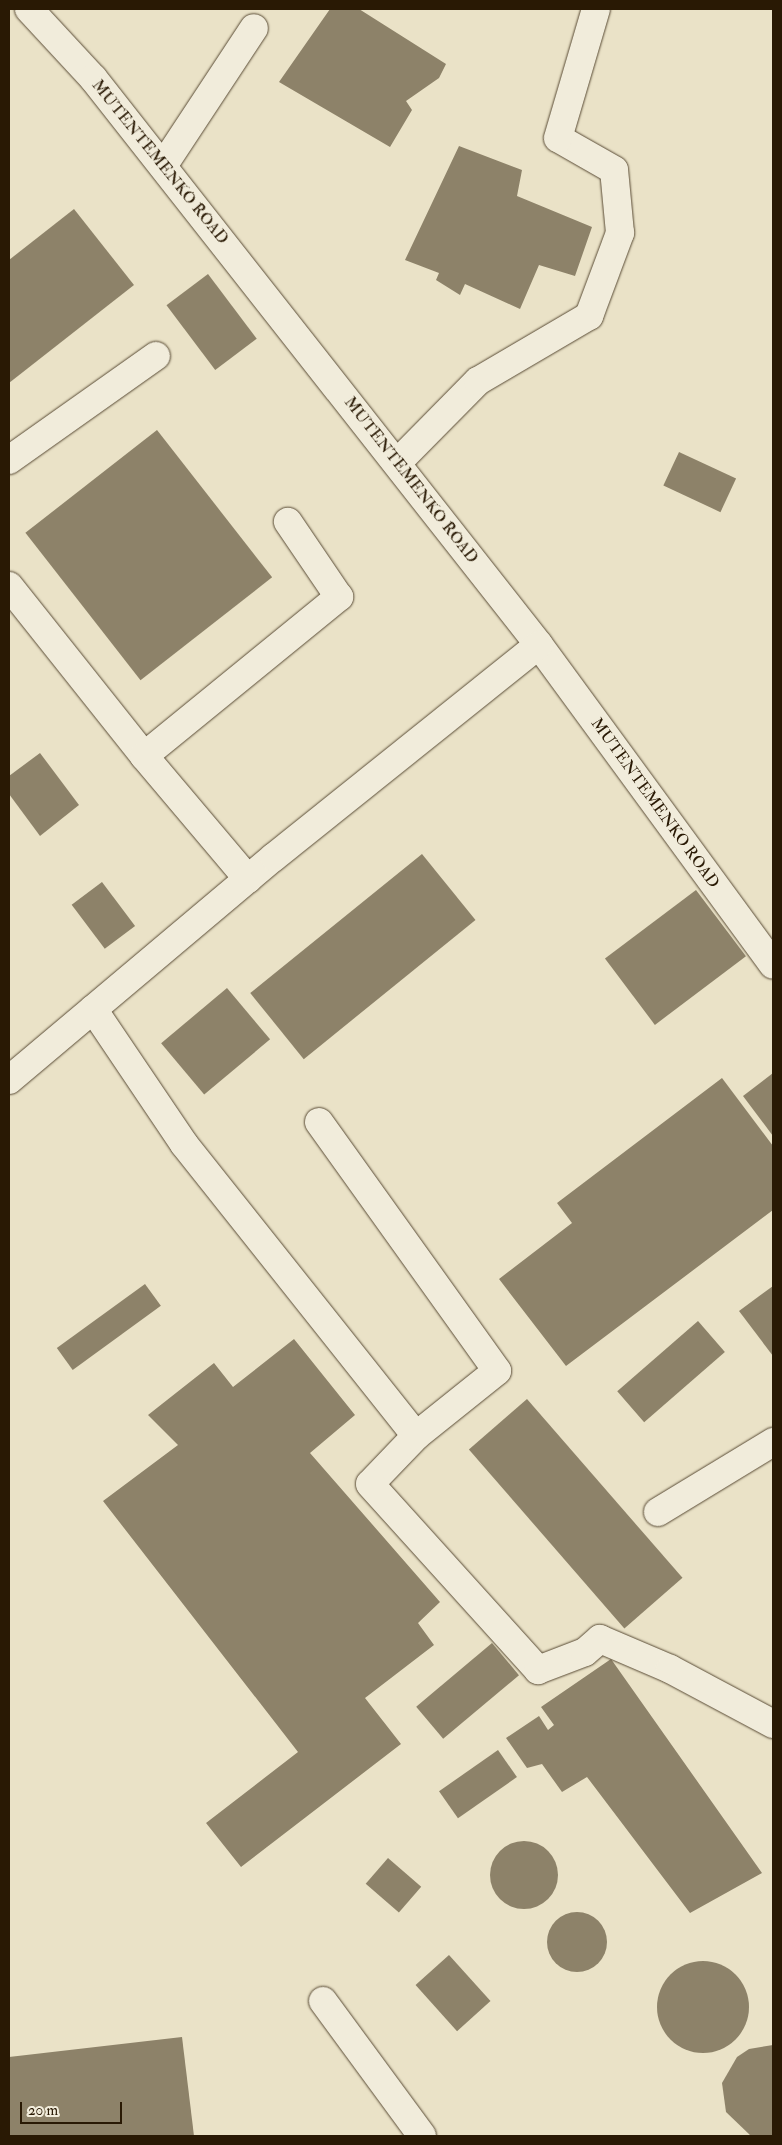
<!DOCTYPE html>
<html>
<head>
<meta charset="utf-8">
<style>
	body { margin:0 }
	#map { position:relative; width:782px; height:2145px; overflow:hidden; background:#eae2c7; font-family:"IM FELL Double Pica",serif }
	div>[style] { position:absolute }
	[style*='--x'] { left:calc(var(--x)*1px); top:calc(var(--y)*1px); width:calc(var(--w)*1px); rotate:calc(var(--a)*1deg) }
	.building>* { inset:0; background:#8d8269; transform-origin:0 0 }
	.round { border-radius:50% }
	.roads { filter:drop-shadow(0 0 1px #594b35) drop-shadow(0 0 1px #594b35) }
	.minor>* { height:28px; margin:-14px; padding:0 14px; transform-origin:14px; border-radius:14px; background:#f1ecdb }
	span { translate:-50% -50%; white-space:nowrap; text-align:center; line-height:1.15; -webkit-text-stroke:4.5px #f1ecdb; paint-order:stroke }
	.street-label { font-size:16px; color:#291904 }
	.frame { position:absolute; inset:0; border:10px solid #291904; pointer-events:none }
	.scale { position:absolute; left:20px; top:2102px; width:102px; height:22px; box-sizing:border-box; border:2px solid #291904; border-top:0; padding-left:6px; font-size:15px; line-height:18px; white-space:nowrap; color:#291904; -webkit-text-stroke:4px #f1ecdb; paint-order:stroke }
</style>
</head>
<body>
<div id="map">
	<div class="building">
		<i style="clip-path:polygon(330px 9px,359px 9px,446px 64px,439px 78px,406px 101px,412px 110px,390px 147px,279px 82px)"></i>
		<i style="clip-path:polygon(459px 146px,522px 170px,517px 196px,592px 227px,575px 276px,539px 265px,520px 309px,465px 284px,460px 295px,436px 280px,439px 273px,405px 260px)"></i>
		<i style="clip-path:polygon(74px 209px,134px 285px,9px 383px,9px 260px)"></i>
		<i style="left:208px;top:274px;width:81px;height:52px;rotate:53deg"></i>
		<i style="left:157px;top:430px;width:187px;height:167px;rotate:52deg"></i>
		<i style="left:679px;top:452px;width:63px;height:37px;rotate:25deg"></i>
		<i style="clip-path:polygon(40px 753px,79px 805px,40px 836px,9px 794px,9px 776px)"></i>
		<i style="left:422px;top:854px;width:85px;height:221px;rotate:51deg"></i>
		<i style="left:102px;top:882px;width:55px;height:38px;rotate:53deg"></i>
		<i style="left:696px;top:890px;width:83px;height:114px;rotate:53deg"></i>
		<i style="left:227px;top:988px;width:67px;height:86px;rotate:50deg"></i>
		<i style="clip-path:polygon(773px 1073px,773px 1136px,743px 1096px)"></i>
		<i style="clip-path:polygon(722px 1078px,773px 1146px,773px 1210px,566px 1366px,499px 1279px,572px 1223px,557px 1203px)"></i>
		<i style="left:145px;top:1284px;width:27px;height:109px;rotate:54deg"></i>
		<i style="clip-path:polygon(773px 1286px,773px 1356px,739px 1311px)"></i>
		<i style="left:698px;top:1321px;width:41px;height:107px;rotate:49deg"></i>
		<i style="clip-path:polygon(294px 1339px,355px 1415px,310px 1453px,440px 1602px,418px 1623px,434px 1645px,365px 1698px,401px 1744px,241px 1867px,206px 1823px,298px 1752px,103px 1501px,178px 1445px,148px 1415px,214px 1363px,233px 1387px)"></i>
		<i style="left:527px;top:1399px;width:237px;height:77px;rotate:49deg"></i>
		<i style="left:492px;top:1643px;width:42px;height:99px;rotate:50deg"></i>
		<i style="clip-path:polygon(611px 1659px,762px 1873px,690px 1913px,587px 1777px,562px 1792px,542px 1764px,527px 1768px,506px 1738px,539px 1716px,548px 1730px,554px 1725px,541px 1707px)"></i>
		<i style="left:498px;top:1750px;width:33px;height:72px;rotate:55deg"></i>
		<i class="round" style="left:490px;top:1841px;width:68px;height:68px"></i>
		<i style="left:388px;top:1858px;width:44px;height:34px;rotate:41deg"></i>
		<i class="round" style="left:547px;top:1912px;width:60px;height:60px"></i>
		<i style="left:449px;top:1955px;width:62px;height:45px;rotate:48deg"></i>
		<i class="round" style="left:657px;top:1961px;width:92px;height:92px"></i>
		<i style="clip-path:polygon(182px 2037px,194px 2136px,9px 2136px,9px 2057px)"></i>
		<i style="clip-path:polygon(773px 2045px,773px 2136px,751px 2136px,726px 2112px,722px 2083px,737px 2057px,749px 2049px)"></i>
	</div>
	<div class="roads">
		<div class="minor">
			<i style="--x:29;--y:9;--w:94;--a:47.2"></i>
			<i style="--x:93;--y:78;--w:721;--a:51.81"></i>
			<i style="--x:539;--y:645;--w:396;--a:53.8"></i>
			<i style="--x:163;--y:166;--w:165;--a:-56.6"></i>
			<i style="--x:9;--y:460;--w:180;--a:-35.3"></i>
			<i style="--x:397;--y:463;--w:115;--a:-45.4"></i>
			<i style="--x:478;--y:381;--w:129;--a:-30.4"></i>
			<i style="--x:589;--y:316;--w:89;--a:-69.5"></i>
			<i style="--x:620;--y:233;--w:63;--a:-95.4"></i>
			<i style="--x:614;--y:170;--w:64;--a:-150.3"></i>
			<i style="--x:558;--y:138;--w:134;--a:-73.6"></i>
			<i style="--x:9;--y:586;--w:217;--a:51.5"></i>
			<i style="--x:248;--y:879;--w:161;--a:-130.2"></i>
			<i style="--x:144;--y:756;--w:252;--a:-39.2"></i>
			<i style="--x:339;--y:597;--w:91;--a:-124.2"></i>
			<i style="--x:93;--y:1009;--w:163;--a:56"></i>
			<i style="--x:184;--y:1144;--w:373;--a:51.5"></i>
			<i style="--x:416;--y:1436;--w:66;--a:133.8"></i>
			<i style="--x:370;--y:1484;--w:251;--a:47.9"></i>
			<i style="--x:538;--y:1670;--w:50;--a:-21"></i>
			<i style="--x:585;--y:1652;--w:20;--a:-41"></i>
			<i style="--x:600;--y:1639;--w:76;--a:23.2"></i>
			<i style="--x:670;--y:1669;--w:117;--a:28.1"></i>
			<i style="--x:9;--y:1080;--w:346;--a:-40.1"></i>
			<i style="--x:274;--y:857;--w:339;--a:-38.7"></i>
			<i style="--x:319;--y:1122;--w:306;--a:54.4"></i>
			<i style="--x:497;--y:1371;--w:104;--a:141.3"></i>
			<i style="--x:658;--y:1512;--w:135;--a:-31.3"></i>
			<i style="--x:323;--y:2001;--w:167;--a:53.7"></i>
		</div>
	</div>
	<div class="street-label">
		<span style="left:160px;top:162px;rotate:51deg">MUTENTEMENKO ROAD</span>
		<span style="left:411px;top:480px;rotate:52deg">MUTENTEMENKO ROAD</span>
		<span style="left:655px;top:803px;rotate:54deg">MUTENTEMENKO ROAD</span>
	</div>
	<div class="frame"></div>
	<div class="scale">20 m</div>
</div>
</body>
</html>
